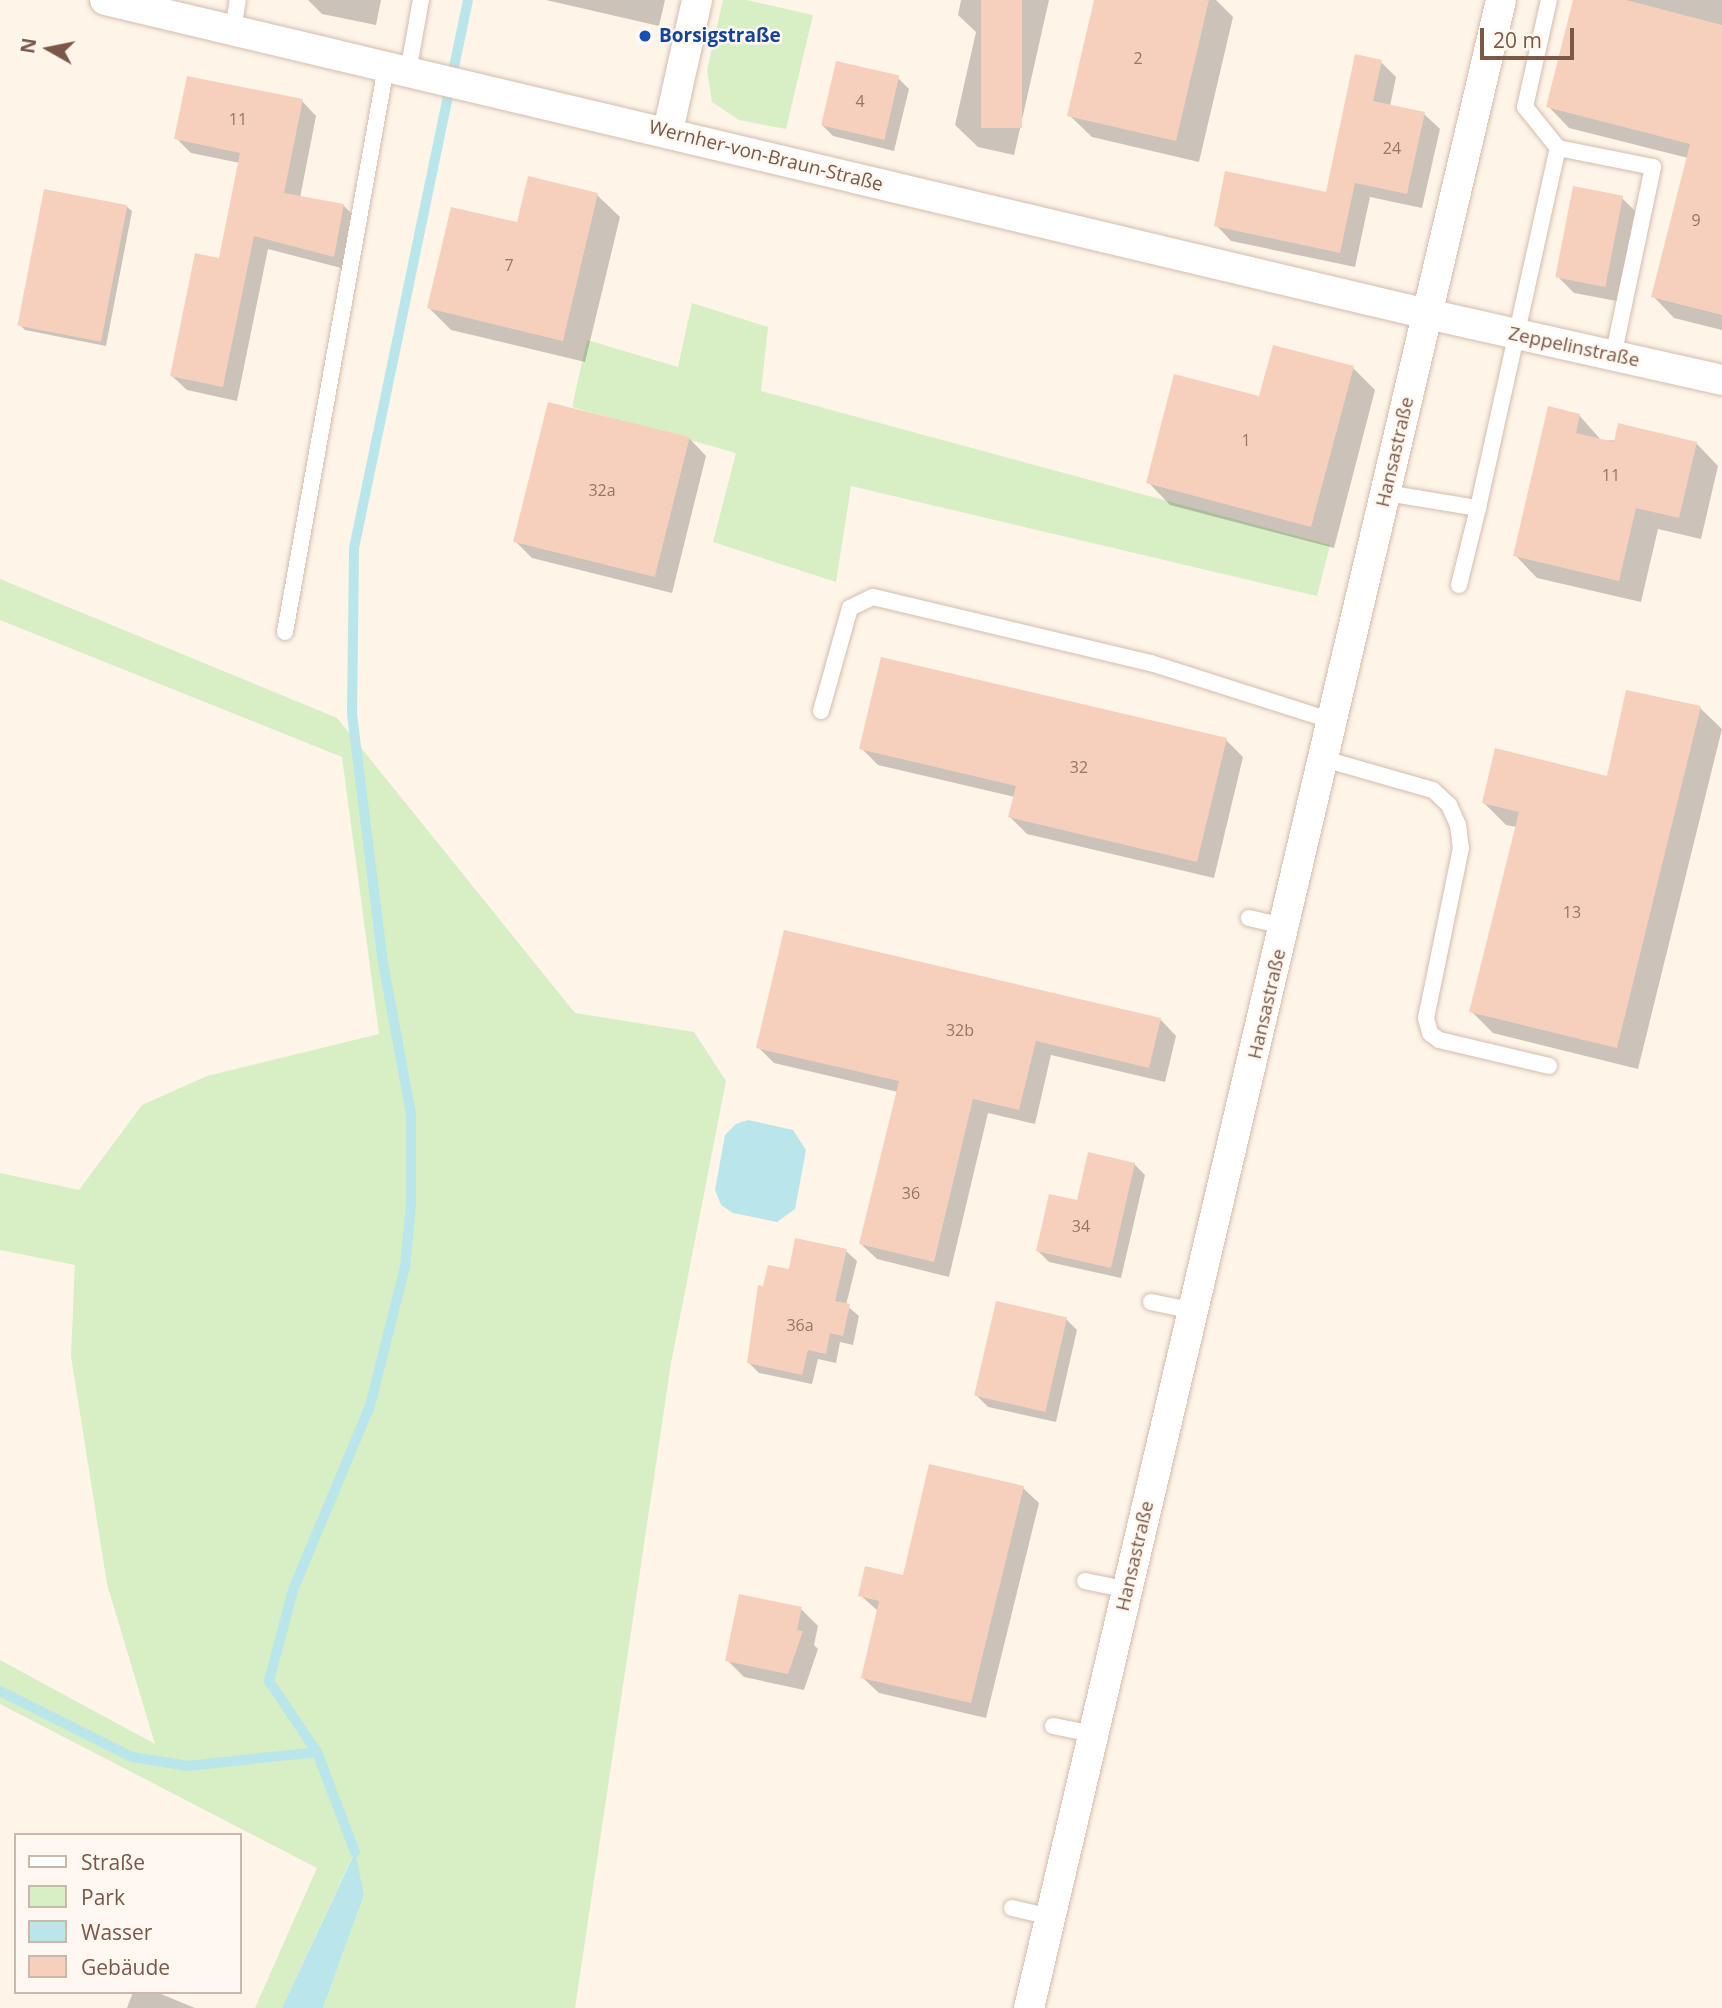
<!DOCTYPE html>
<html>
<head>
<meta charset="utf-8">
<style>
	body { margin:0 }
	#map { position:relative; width:1722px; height:2008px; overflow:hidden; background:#fef4e8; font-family:"Open Sans",sans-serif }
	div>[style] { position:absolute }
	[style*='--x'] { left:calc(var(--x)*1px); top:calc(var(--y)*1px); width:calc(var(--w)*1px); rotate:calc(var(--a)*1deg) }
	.green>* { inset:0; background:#d8eec4 }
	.water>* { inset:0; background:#b9e6ea }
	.shadow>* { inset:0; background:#0003 }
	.stream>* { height:10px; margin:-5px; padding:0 5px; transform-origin:5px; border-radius:5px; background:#b9e6ea }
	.building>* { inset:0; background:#f6d0bc; transform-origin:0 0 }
	.roads { filter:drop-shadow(0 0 2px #d4bdae) drop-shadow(0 0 2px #d4bdae) }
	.lane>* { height:16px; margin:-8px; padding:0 8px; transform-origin:8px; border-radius:8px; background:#fff }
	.street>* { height:30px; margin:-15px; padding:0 15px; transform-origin:15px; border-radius:15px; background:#fff }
	.dots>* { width:19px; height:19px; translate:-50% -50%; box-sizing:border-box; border:4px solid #fff8f0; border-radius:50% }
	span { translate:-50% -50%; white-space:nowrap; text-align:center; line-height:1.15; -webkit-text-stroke:5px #fff8f0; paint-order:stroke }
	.number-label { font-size:16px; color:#9a7565 }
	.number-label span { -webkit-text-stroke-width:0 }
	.transit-label { font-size:19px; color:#164399; font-weight:700 }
	.left { translate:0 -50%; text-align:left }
	.street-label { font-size:19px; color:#7b5748 }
	.legend { position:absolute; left:14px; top:1833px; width:228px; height:161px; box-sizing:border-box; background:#fff8f0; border:2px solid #cab8ad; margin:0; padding:9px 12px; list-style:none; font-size:21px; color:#7b5748 }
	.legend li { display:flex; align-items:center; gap:14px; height:35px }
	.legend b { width:35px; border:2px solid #cab8ad }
	.north { position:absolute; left:14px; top:14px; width:70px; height:70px; -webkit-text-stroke:5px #fff8f0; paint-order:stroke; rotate:279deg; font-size:19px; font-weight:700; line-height:28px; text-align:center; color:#7b5748 }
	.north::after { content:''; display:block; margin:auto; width:24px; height:32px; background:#7b5748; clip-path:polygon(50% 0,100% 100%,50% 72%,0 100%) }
	.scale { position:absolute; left:1480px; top:28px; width:94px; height:32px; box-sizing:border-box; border:4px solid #7b5748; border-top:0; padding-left:9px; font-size:21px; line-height:24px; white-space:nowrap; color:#7b5748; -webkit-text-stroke:5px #fff8f0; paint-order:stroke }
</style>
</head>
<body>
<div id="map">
	<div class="green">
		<i style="clip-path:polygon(723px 0,746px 0,813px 15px,786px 129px,739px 120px,712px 102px,707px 70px)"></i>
		<i style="clip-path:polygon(692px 303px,768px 327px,761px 391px,1330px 545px,1317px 596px,851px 486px,836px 582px,713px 542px,736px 453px,572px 407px,587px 340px,678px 367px)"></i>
		<i style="clip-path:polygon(0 579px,337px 718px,575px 1013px,694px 1032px,726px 1081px,671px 1363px,575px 2008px,323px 2008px,364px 1895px,354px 1853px,282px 2008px,255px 2008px,317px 1868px,0 1704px,0 1660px,155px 1744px,107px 1584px,71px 1356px,75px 1265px,0 1250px,0 1173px,79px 1190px,142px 1105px,207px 1076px,379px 1034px,342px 757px,0 620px)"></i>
	</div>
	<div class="water">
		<i style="clip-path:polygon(748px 1120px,793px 1130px,806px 1150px,795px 1209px,777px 1222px,733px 1213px,721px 1205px,715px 1190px,725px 1135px,736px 1124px)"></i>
		<i style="clip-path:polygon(355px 1852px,364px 1895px,323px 2008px,282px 2008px)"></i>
	</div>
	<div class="shadow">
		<i style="clip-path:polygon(308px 0,381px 0,376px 25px,322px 14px)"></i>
		<i style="clip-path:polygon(546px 0,665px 0,659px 26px)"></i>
		<i style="clip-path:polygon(961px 0,1049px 0,1014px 155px,978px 147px,955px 125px,976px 32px,958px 15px)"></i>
		<i style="clip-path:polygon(1096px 0,1216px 0,1233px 17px,1199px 162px,1092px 137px,1069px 115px)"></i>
		<i style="clip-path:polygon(1575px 0,1722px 0,1722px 330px,1674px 318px,1653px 296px,1688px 158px,1569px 128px,1548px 106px)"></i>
		<i style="clip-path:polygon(1381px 62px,1396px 77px,1390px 106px,1424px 114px,1440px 129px,1422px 208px,1370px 197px,1355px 267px,1231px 241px,1216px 225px,1327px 195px)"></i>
		<i style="clip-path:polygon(898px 78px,909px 89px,894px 151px,833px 136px,822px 125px)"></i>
		<i style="clip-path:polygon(302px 101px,316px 116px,300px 198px,343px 205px,358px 220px,349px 270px,268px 249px,237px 401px,187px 390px,172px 376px,221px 260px,240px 163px,191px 153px,176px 138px)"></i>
		<i style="clip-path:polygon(597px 195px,620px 217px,585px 362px,451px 330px,429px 308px,518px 224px)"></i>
		<i style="clip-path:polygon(1622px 198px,1639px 215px,1622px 302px,1574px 293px,1557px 276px)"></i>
		<i style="clip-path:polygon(126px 206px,132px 211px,106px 346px,25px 330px,20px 325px)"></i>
		<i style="clip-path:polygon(1353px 368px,1375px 390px,1334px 548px,1170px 505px,1148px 482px,1261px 398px)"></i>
		<i style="clip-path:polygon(1579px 415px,1601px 440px,1696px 443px,1718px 466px,1701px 539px,1658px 529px,1641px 602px,1537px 578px,1515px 555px)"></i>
		<i style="clip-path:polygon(690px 439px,706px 456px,672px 593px,532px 558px,515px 541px)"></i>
		<i style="clip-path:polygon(1700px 708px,1722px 729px,1638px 1069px,1493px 1033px,1471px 1011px,1517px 827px,1506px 825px,1484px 803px,1609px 778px)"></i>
		<i style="clip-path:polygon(1226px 740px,1243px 757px,1214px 878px,1027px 834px,1010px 817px,1015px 797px,878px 765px,861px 748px)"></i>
		<i style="clip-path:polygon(1161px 1020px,1176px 1036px,1165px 1082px,1051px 1055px,1035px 1124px,988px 1113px,949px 1277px,877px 1259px,861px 1244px,898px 1092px,774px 1063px,758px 1047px)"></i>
		<i style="clip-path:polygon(1134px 1164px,1145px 1175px,1121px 1278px,1049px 1262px,1038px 1251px,1078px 1202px)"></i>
		<i style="clip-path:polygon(846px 1251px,857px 1261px,846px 1305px,859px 1316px,853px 1345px,840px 1342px,836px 1363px,818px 1359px,812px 1384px,759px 1373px,749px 1363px,765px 1288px,790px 1271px)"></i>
		<i style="clip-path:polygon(1066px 1319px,1077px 1330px,1056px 1422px,988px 1407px,977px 1396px)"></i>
		<i style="clip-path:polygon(1023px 1488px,1039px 1503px,986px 1718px,879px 1693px,863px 1678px,878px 1611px,860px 1595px,904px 1577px)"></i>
		<i style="clip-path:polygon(801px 1609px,818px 1626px,814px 1645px,818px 1649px,804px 1690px,744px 1677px,727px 1660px)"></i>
		<i style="clip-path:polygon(133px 1992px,156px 1992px,195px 2008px,127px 2008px)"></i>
	</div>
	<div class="stream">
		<i style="--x:0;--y:1691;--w:148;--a:26.6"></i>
		<i style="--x:132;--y:1757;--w:57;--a:9.1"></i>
		<i style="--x:188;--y:1766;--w:130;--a:-6.2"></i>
		<i style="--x:355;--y:1852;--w:107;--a:-110.8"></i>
		<i style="--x:317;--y:1752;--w:86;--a:-124.1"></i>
		<i style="--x:269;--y:1681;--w:94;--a:-75.2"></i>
		<i style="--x:293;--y:1590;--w:199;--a:-67.3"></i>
		<i style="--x:370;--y:1406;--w:143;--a:-75.9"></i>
		<i style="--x:405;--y:1267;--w:62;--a:-84.5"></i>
		<i style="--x:411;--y:1205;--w:91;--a:-90"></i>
		<i style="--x:411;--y:1114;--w:154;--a:-100.5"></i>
		<i style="--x:383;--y:963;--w:250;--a:-97.1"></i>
		<i style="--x:352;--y:715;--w:167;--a:-89.3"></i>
		<i style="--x:354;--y:548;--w:560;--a:-78.25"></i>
	</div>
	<div class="building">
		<i style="left:981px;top:0;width:41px;height:128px"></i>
		<i style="clip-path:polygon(1094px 0,1209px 0,1176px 141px,1067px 116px)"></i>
		<i style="clip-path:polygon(1573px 0,1626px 0,1722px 25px,1722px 315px,1651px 297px,1690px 144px,1546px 107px)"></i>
		<i style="clip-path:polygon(1355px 54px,1382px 60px,1373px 101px,1425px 112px,1407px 194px,1355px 183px,1340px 253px,1214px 226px,1225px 171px,1326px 192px)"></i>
		<i style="left:836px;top:61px;width:65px;height:66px;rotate:13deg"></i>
		<i style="clip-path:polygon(187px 76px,303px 99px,284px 193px,344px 204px,334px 257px,254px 236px,223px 387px,170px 376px,195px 253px,219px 258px,240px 153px,174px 139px)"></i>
		<i style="clip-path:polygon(528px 176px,598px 193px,563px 341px,427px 308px,451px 207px,517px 222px)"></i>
		<i style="left:1573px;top:186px;width:51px;height:93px;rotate:11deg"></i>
		<i style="left:44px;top:189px;width:85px;height:139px;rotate:11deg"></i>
		<i style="clip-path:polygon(1273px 345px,1354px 366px,1311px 527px,1146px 483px,1174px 374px,1259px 396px)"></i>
		<i style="left:548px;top:402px;width:146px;height:144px;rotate:14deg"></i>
		<i style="clip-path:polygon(1548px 406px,1580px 414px,1576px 433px,1614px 442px,1618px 423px,1697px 442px,1679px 518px,1636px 508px,1619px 581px,1513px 556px)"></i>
		<i style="clip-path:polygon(881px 657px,1227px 738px,1197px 862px,1008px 817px,1016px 786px,859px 749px)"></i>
		<i style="clip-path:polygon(1626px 690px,1701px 706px,1617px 1048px,1469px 1012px,1519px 812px,1482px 803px,1495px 748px,1607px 776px)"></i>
		<i style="clip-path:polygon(784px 930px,1161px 1018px,1149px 1068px,1036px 1041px,1019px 1110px,973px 1099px,934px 1262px,859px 1244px,899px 1081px,756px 1048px)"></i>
		<i style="clip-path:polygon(1088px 1152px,1135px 1163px,1111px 1268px,1036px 1251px,1049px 1194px,1077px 1200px)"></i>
		<i style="clip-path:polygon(795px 1238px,847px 1249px,835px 1301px,850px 1304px,843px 1336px,830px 1333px,826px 1354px,808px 1350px,802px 1375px,747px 1363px,758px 1285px,763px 1286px,768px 1265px,789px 1269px)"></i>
		<i style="left:996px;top:1301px;width:73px;height:97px;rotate:13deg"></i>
		<i style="clip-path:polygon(929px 1464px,1024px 1486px,971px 1703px,861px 1678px,879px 1601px,858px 1596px,865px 1566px,903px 1575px)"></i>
		<i style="clip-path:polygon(739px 1594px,802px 1607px,797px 1630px,803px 1631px,788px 1674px,725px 1661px)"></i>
	</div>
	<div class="roads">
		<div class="lane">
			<i style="--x:233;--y:30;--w:30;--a:-81"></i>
			<i style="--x:408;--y:72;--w:73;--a:-79.8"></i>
			<i style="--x:1558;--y:148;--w:97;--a:11.3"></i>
			<i style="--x:1653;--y:167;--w:193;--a:101.9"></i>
			<i style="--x:1386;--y:493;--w:93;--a:9.3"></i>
			<i style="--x:1478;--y:508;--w:369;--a:-77.5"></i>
			<i style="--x:1558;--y:148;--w:53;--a:-128.8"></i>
			<i style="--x:1525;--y:107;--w:110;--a:-77.4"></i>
			<i style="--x:1459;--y:585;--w:79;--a:-76.1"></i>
			<i style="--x:285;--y:632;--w:574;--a:-79.86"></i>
			<i style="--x:821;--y:711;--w:107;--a:-74.3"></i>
			<i style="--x:850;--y:608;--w:25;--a:-26"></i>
			<i style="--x:873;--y:597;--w:286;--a:13.4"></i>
			<i style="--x:1151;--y:663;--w:191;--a:17.7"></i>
			<i style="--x:1324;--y:759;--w:113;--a:15.9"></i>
			<i style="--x:1433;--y:790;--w:22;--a:43"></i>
			<i style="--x:1449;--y:805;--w:22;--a:66"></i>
			<i style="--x:1458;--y:825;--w:23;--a:83"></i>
			<i style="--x:1461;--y:848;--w:174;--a:101.6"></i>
			<i style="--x:1426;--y:1018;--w:16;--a:75"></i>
			<i style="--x:1430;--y:1033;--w:11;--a:38"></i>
			<i style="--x:1439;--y:1040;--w:113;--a:13.3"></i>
			<i style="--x:1249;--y:918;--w:37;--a:13"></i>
			<i style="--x:1151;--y:1302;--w:44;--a:11.8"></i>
			<i style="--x:1085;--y:1581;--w:44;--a:11.8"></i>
			<i style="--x:1053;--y:1726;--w:41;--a:11.3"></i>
			<i style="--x:1012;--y:1908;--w:40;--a:13"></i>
		</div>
		<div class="street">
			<i style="--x:105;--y:0;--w:1359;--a:13.36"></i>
			<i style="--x:1427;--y:314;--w:302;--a:12.6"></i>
			<i style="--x:668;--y:131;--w:134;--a:-77.5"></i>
			<i style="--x:1029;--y:2008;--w:2063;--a:-76.77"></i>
		</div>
	</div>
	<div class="dots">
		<i style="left:645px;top:36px;background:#1a4fb4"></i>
	</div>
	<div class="number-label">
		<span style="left:1138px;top:58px">2</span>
		<span style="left:860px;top:101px">4</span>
		<span style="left:238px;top:119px">11</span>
		<span style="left:1392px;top:148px">24</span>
		<span style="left:1696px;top:220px">9</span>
		<span style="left:509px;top:265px">7</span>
		<span style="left:1246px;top:440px">1</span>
		<span style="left:1611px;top:475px">11</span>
		<span style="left:602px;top:490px">32a</span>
		<span style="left:1079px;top:767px">32</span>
		<span style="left:1572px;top:912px">13</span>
		<span style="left:960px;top:1030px">32b</span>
		<span style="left:911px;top:1193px">36</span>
		<span style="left:1081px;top:1226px">34</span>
		<span style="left:800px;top:1325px">36a</span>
	</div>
	<div class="transit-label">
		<span class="left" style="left:659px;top:36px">Borsigstraße</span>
	</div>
	<div class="street-label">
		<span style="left:766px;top:156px;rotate:14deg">Wernher-von-Braun-Straße</span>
		<span style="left:1574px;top:347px;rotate:12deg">Zeppelinstraße</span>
		<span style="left:1395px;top:452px;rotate:-77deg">Hansastraße</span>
		<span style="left:1267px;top:1004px;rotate:-77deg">Hansastraße</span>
		<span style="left:1135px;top:1556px;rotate:-77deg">Hansastraße</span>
	</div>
	<ul class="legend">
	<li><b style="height:9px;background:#fff"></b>Straße</li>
	<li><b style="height:19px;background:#d8eec4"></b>Park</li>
	<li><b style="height:19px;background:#b9e6ea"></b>Wasser</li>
	<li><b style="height:19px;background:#f6d0bc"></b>Gebäude</li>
	</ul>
	<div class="north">N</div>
	<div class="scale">20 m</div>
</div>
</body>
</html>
